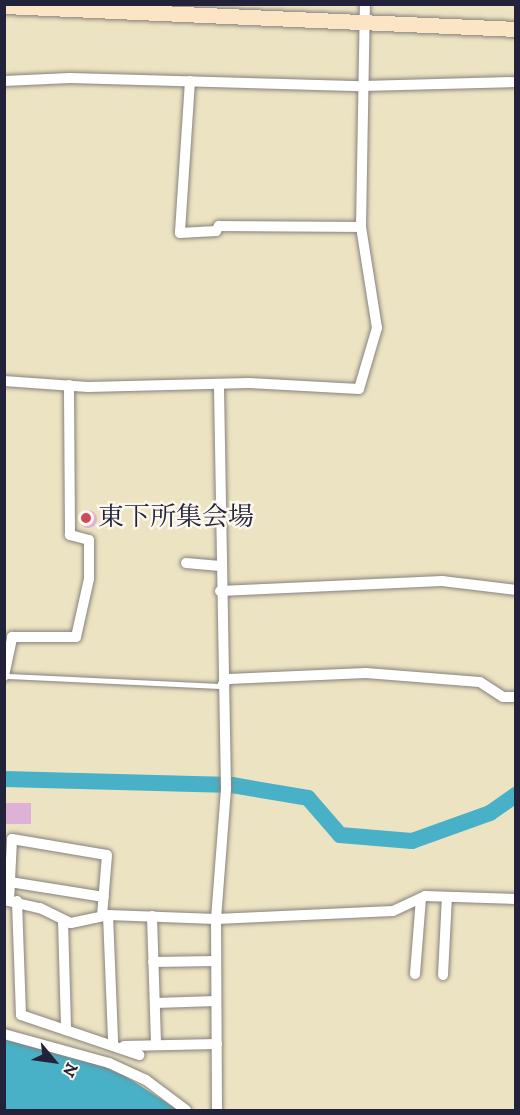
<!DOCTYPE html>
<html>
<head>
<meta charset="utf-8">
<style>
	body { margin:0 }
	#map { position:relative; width:520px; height:1115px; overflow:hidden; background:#ece3c2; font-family:"IM FELL DW Pica","Noto Serif JP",serif }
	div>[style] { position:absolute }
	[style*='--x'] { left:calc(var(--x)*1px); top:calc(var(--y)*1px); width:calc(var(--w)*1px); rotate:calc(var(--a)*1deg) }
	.water>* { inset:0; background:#48b1c7 }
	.river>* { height:16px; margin:-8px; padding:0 8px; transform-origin:8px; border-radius:8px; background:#48b1c7 }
	.building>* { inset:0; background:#deb2d7; transform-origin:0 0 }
	.round { border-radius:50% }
	.roads { filter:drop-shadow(0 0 2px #87827e) drop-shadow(0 0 2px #87827e) }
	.lane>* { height:5px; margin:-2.5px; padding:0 2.5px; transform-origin:2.5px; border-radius:2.5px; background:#fff }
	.street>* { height:10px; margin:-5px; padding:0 5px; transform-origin:5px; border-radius:5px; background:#fff }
	.secondary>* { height:15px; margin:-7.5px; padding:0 7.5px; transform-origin:7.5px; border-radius:7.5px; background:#fce5c4 }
	.dots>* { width:16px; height:16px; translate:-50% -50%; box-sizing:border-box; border:3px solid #fbf7ec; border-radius:50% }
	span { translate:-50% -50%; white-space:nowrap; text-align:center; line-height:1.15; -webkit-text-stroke:5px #fbf7ec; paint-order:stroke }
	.poi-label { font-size:26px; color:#22223b }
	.left { translate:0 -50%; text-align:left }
	.frame { position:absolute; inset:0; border:6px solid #22223b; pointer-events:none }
	.north { position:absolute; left:24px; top:1031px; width:60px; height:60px; -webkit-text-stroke:4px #fbf7ec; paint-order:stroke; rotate:119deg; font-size:16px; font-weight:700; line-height:24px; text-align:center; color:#22223b }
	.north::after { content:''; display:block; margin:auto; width:21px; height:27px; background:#22223b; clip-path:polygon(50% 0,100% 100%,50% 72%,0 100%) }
</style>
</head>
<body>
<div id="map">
	<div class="water">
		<i style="clip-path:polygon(5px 1038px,114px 1069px,178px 1110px,5px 1110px)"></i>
	</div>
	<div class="river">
		<i style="--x:4;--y:779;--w:228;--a:1.5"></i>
		<i style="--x:232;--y:785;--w:77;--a:9.7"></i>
		<i style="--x:308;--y:798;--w:49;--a:49.1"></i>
		<i style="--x:340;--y:835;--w:72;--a:4.8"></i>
		<i style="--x:412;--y:841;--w:83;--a:-19.7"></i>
		<i style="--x:490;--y:813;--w:32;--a:-35"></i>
	</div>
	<div class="building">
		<i class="round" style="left:79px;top:510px;width:18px;height:18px"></i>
		<i style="left:4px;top:803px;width:27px;height:21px"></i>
	</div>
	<div class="roads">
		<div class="lane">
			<i style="--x:8;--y:676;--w:212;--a:2.7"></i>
		</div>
		<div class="street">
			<i style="--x:4;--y:81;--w:66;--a:-2.6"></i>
			<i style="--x:70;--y:78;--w:292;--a:1.6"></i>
			<i style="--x:362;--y:86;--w:154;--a:-1.5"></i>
			<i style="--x:190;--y:81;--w:152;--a:93.8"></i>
			<i style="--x:180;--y:233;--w:36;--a:-3"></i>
			<i style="--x:216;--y:231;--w:6;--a:-59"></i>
			<i style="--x:219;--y:226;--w:142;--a:0.4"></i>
			<i style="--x:4;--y:381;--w:84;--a:4.1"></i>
			<i style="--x:88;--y:387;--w:161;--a:-1.4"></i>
			<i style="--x:249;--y:383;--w:110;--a:3.1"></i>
			<i style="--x:359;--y:389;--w:64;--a:-73.6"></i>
			<i style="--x:377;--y:328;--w:102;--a:-99"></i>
			<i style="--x:361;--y:227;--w:223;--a:-89"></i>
			<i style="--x:186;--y:563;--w:34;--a:5"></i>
			<i style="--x:220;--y:591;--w:222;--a:-2.6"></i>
			<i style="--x:442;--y:581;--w:75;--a:6.9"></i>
			<i style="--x:4;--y:676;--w:40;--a:-78"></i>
			<i style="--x:12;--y:637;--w:64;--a:0"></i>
			<i style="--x:76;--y:637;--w:59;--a:-77.4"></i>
			<i style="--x:89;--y:579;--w:39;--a:-90"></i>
			<i style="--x:89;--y:540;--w:20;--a:-165"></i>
			<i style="--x:70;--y:535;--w:150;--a:-90.4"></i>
			<i style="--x:223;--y:684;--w:7;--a:-45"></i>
			<i style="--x:228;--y:679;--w:138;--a:-2.5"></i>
			<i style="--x:366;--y:673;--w:114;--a:4.5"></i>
			<i style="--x:480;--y:682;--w:27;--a:33"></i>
			<i style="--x:503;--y:697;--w:13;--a:0"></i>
			<i style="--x:10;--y:882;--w:95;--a:9.1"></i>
			<i style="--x:4;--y:900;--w:37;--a:13"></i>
			<i style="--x:40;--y:908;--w:34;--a:26"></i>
			<i style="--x:71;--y:923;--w:38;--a:-12"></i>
			<i style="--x:108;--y:915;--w:108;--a:2.1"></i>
			<i style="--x:216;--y:919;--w:177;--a:-2.6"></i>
			<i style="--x:393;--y:911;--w:35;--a:-25"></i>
			<i style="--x:425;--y:896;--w:91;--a:1.9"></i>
			<i style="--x:9;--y:901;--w:62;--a:-87.2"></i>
			<i style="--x:12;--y:839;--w:96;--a:9.6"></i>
			<i style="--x:107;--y:855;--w:61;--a:94.7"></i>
			<i style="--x:17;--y:901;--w:114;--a:88"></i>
			<i style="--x:21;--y:1015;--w:125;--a:18.7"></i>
			<i style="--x:108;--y:915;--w:127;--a:87.7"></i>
			<i style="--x:152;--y:916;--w:129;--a:88.2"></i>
			<i style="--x:63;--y:920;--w:108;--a:88.4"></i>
			<i style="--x:153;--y:962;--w:63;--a:-0.9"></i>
			<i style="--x:415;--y:974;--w:76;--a:-85.5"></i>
			<i style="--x:443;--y:975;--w:78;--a:-87.1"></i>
			<i style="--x:155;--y:1003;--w:61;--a:-1.9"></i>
			<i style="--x:4;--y:1034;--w:109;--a:15.4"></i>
			<i style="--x:109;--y:1063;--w:41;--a:24.7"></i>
			<i style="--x:146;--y:1080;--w:50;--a:36.9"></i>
			<i style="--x:124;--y:1046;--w:93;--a:-1.2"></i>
			<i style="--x:217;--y:1110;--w:191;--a:-90.3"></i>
			<i style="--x:216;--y:919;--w:130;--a:-85.6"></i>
			<i style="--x:226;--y:789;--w:405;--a:-91"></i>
		</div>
		<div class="secondary">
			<i style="--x:4;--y:6;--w:513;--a:2.57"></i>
		</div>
	</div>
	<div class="dots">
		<i style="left:86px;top:518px;background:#d1495b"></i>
	</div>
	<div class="poi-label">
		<span class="left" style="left:98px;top:518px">東下所集会場</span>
	</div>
	<div class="frame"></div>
	<div class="north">N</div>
</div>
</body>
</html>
